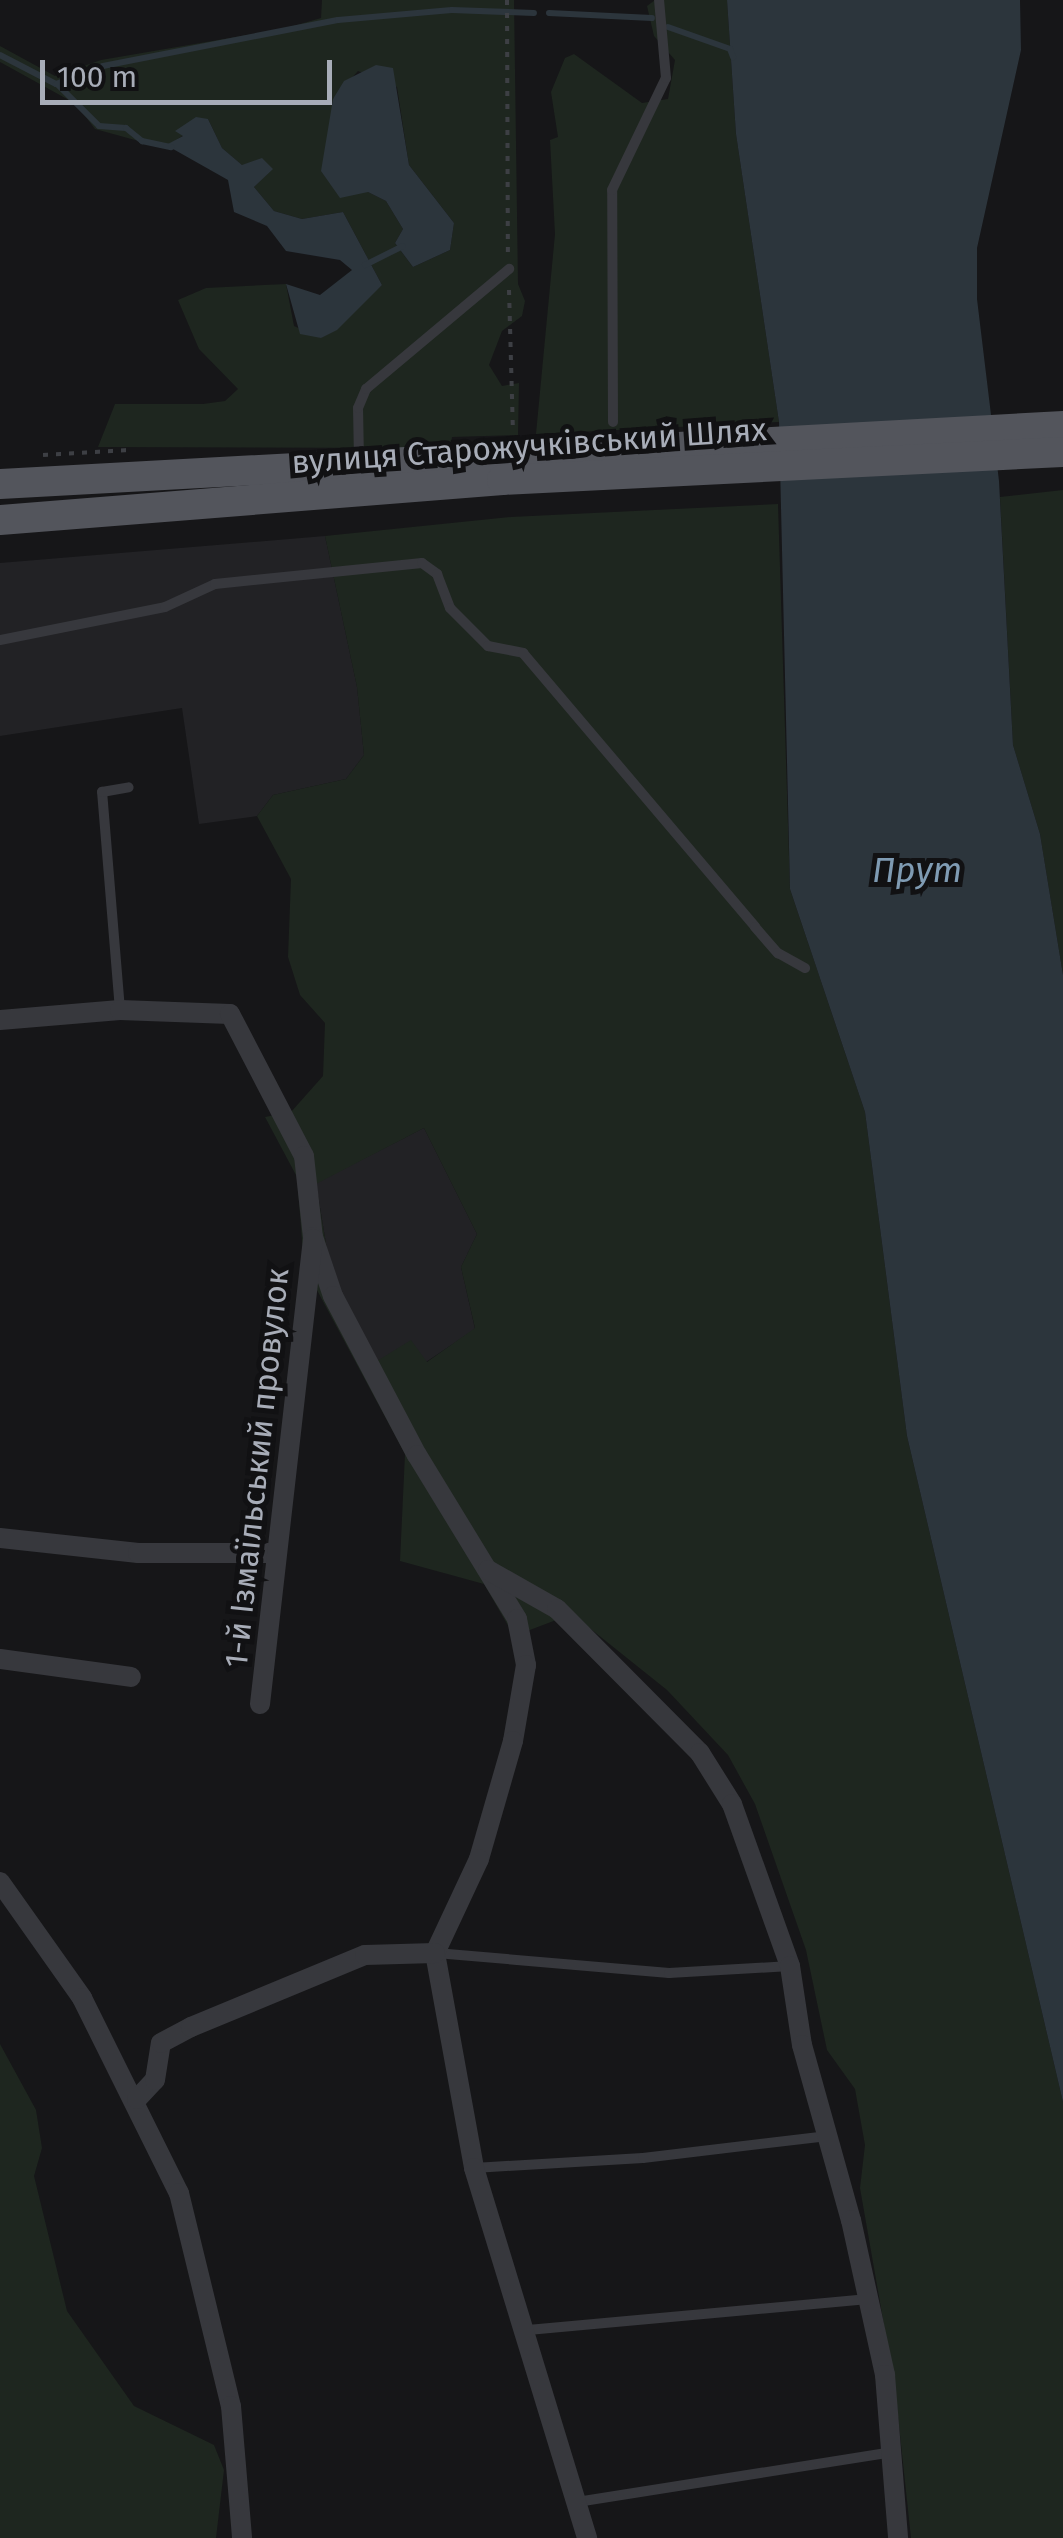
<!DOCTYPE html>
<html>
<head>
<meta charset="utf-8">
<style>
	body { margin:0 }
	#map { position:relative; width:1063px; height:2538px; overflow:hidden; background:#161618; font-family:"Fira Sans",sans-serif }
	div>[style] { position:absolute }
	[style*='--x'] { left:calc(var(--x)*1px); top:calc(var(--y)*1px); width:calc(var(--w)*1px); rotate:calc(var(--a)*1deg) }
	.built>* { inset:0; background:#222225 }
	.green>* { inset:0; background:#1e261f }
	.water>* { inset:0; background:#2c353c }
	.stream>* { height:6px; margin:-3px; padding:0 3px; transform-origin:3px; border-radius:3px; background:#2c353c }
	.path>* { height:4px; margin-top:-2px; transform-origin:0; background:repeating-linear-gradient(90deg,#3d3f44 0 5px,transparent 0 13px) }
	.service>* { height:10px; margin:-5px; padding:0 5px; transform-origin:5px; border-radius:5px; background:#37383d }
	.minor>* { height:20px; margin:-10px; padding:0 10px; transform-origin:10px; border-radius:10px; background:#37383d }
	.primary>* { height:30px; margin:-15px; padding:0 15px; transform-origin:15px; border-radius:15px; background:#53555c }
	span { translate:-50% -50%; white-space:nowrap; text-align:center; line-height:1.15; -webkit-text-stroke:10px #111113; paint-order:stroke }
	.street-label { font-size:32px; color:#a8adb8 }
	.water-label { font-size:35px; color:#7f9bb3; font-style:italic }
	.scale { position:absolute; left:40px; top:60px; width:292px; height:45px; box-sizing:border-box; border:5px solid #a8adb8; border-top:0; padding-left:12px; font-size:30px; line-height:35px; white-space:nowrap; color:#a8adb8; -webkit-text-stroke:8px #111113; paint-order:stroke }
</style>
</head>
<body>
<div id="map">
	<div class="built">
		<i style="clip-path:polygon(325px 536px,357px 687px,364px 755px,346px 779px,273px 795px,257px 816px,199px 824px,182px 708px,0 736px,0 563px)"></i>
		<i style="clip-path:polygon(424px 1128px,477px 1234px,461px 1267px,475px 1329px,426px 1362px,377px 1362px,332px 1280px,316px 1183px)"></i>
	</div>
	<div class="green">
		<i style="clip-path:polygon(evenodd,322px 0,514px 0,518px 284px,525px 301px,522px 316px,502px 331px,489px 365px,502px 386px,519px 383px,518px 435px,452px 437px,451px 445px,405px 448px,98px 447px,115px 404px,203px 404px,225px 401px,238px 389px,199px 349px,178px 300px,206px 288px,286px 284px,294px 326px,321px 338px,382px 285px,343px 212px,302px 219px,274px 211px,254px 187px,272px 169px,243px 166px,222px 148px,208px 119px,164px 148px,95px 129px,76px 104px,0 62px,0 46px,55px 76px,101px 60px,283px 29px,321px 18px,322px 0,358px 71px,397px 87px,409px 165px,454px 223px,450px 250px,413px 267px,395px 243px,403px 229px,386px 201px,368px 192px,333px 99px,358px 71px)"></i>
		<i style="clip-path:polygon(655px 0,727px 0,736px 134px,779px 422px,536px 434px,555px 234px,550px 140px,558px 137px,551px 92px,565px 58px,574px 54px,642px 103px,668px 99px,675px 60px,654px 36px,647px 6px)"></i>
		<i style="clip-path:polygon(1063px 490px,1063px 975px,1040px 834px,1013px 745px,1000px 497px)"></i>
		<i style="clip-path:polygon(evenodd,778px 504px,790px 889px,865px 1112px,907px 1436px,1063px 2102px,1063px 2538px,911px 2538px,895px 2388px,860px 2188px,865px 2145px,855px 2089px,827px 2050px,806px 1950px,755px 1804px,728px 1755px,667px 1690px,572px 1614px,514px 1636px,484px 1584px,400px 1561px,405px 1454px,304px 1266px,297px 1177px,265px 1117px,291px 1112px,323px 1076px,325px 1023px,300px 995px,288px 957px,291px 879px,257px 816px,273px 795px,346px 779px,364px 755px,357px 687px,325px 536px,511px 517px,778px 504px,424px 1128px,477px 1234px,461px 1267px,475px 1328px,427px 1362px,411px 1340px,377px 1361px,332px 1280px,316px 1184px,424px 1128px)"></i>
		<i style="clip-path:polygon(0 2044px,36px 2110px,42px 2148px,34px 2176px,67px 2311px,134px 2406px,214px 2445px,224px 2470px,216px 2538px,0 2538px)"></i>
	</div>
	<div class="water">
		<i style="clip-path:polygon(727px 0,1020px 0,1021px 50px,977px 248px,977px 299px,999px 481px,1013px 745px,1040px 834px,1063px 975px,1063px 2102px,907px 1436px,865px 1112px,790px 889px,779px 422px,736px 134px)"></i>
		<i style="clip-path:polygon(376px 65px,393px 68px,409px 165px,454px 223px,450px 250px,413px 267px,395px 243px,403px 229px,386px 201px,368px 192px,340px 198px,321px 171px,333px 99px,344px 81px)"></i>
		<i style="clip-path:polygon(196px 117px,208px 119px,222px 148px,242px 165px,262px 158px,273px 169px,254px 187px,274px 211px,302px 219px,343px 212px,382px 285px,337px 330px,321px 338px,300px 334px,286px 284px,320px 295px,352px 270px,340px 260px,286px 251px,267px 226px,234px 212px,228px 180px,166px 145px,183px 136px,175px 131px)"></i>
	</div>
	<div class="stream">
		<i style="--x:549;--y:13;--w:103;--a:2.8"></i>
		<i style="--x:668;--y:27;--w:66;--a:19.5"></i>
		<i style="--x:730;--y:49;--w:9;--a:69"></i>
		<i style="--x:0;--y:55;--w:63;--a:27.4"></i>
		<i style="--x:56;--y:84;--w:50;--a:-21"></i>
		<i style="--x:103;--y:66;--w:239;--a:-11.1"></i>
		<i style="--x:338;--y:20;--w:114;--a:-5"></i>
		<i style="--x:452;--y:10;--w:82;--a:2.1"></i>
		<i style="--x:57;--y:84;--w:59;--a:45"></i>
		<i style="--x:99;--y:126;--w:27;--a:4"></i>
		<i style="--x:126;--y:128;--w:21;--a:39"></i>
		<i style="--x:142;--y:141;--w:30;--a:12"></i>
		<i style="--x:365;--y:265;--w:42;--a:-26.6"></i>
	</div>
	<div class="path">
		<i style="--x:507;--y:0;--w:255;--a:89.8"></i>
		<i style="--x:509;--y:290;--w:140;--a:88.4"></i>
		<i style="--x:43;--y:455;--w:86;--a:-3.3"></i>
	</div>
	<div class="service">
		<i style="--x:613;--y:422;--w:232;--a:-90.2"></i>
		<i style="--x:612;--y:190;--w:124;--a:-64.3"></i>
		<i style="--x:666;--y:78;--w:78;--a:-95.1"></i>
		<i style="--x:359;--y:459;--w:51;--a:-91.1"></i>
		<i style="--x:358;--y:408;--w:21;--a:-67"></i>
		<i style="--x:366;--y:389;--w:187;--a:-40"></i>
		<i style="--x:0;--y:640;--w:168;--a:-11.3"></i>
		<i style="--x:165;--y:607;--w:55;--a:-24.7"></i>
		<i style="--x:215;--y:584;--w:208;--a:-5.8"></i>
		<i style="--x:422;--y:563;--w:19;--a:36"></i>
		<i style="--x:437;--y:574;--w:36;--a:69"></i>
		<i style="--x:450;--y:608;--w:54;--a:45"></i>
		<i style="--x:488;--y:646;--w:36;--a:11"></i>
		<i style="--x:523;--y:653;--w:359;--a:49.7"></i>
		<i style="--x:755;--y:927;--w:35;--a:49"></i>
		<i style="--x:778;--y:953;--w:31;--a:29"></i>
		<i style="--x:120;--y:1010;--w:219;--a:-94.7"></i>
		<i style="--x:102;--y:792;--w:27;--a:-10"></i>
		<i style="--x:436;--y:1953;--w:234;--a:4.9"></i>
		<i style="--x:669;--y:1973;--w:121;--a:-3.3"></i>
		<i style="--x:474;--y:2168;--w:169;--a:-3.4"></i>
		<i style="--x:643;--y:2158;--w:186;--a:-6.8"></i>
		<i style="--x:528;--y:2330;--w:339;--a:-5.2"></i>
		<i style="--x:577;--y:2502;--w:315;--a:-9"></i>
	</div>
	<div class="minor">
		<i style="--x:0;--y:1020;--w:120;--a:-4.8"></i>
		<i style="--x:120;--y:1010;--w:110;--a:2.1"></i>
		<i style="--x:230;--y:1014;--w:160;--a:62.5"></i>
		<i style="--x:304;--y:1156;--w:81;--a:83.7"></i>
		<i style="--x:313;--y:1237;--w:62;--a:71.3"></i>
		<i style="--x:333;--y:1296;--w:180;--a:62.2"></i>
		<i style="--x:417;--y:1455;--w:192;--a:58.6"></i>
		<i style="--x:517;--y:1619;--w:47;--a:78.9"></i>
		<i style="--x:526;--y:1665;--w:77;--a:99.7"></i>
		<i style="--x:513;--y:1741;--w:123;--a:106.1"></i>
		<i style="--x:479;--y:1859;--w:104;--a:115.1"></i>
		<i style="--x:435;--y:1953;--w:219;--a:79.7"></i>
		<i style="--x:474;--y:2168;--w:387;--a:73"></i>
		<i style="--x:0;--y:1538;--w:139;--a:6.2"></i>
		<i style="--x:138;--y:1553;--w:135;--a:0"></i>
		<i style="--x:488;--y:1570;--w:79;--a:29.5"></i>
		<i style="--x:557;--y:1609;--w:203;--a:45.2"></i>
		<i style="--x:700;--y:1753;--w:60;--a:57.9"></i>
		<i style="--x:732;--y:1804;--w:172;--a:70.3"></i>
		<i style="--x:790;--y:1966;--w:80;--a:81.4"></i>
		<i style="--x:802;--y:2045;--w:182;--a:74.4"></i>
		<i style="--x:851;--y:2220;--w:159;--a:77.6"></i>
		<i style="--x:885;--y:2375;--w:164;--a:85.4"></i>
		<i style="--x:0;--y:1659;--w:132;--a:7.8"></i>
		<i style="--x:260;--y:1704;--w:468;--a:-83.5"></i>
		<i style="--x:0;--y:1882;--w:142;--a:54.7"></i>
		<i style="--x:82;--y:1998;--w:218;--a:63.6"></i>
		<i style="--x:179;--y:2193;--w:219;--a:76.3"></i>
		<i style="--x:231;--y:2406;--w:132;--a:85.2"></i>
		<i style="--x:137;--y:2099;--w:26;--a:-47"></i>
		<i style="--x:155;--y:2080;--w:37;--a:-81"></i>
		<i style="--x:161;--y:2043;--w:34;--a:-28"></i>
		<i style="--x:191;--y:2027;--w:188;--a:-22.5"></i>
		<i style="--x:365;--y:1955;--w:70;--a:-1.6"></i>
	</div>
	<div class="primary">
		<i style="--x:0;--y:484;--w:1065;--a:-3.12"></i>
		<i style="--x:0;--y:520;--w:504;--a:-4.56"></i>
		<i style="--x:502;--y:480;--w:562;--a:-2.86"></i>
	</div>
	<div class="street-label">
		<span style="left:529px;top:446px;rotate:-4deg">вулиця Старожучківський Шлях</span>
		<span style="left:257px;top:1468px;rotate:-84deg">1-й Ізмаїльський провулок</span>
	</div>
	<div class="water-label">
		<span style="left:917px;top:870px">Прут</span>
	</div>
	<div class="scale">100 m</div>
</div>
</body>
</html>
